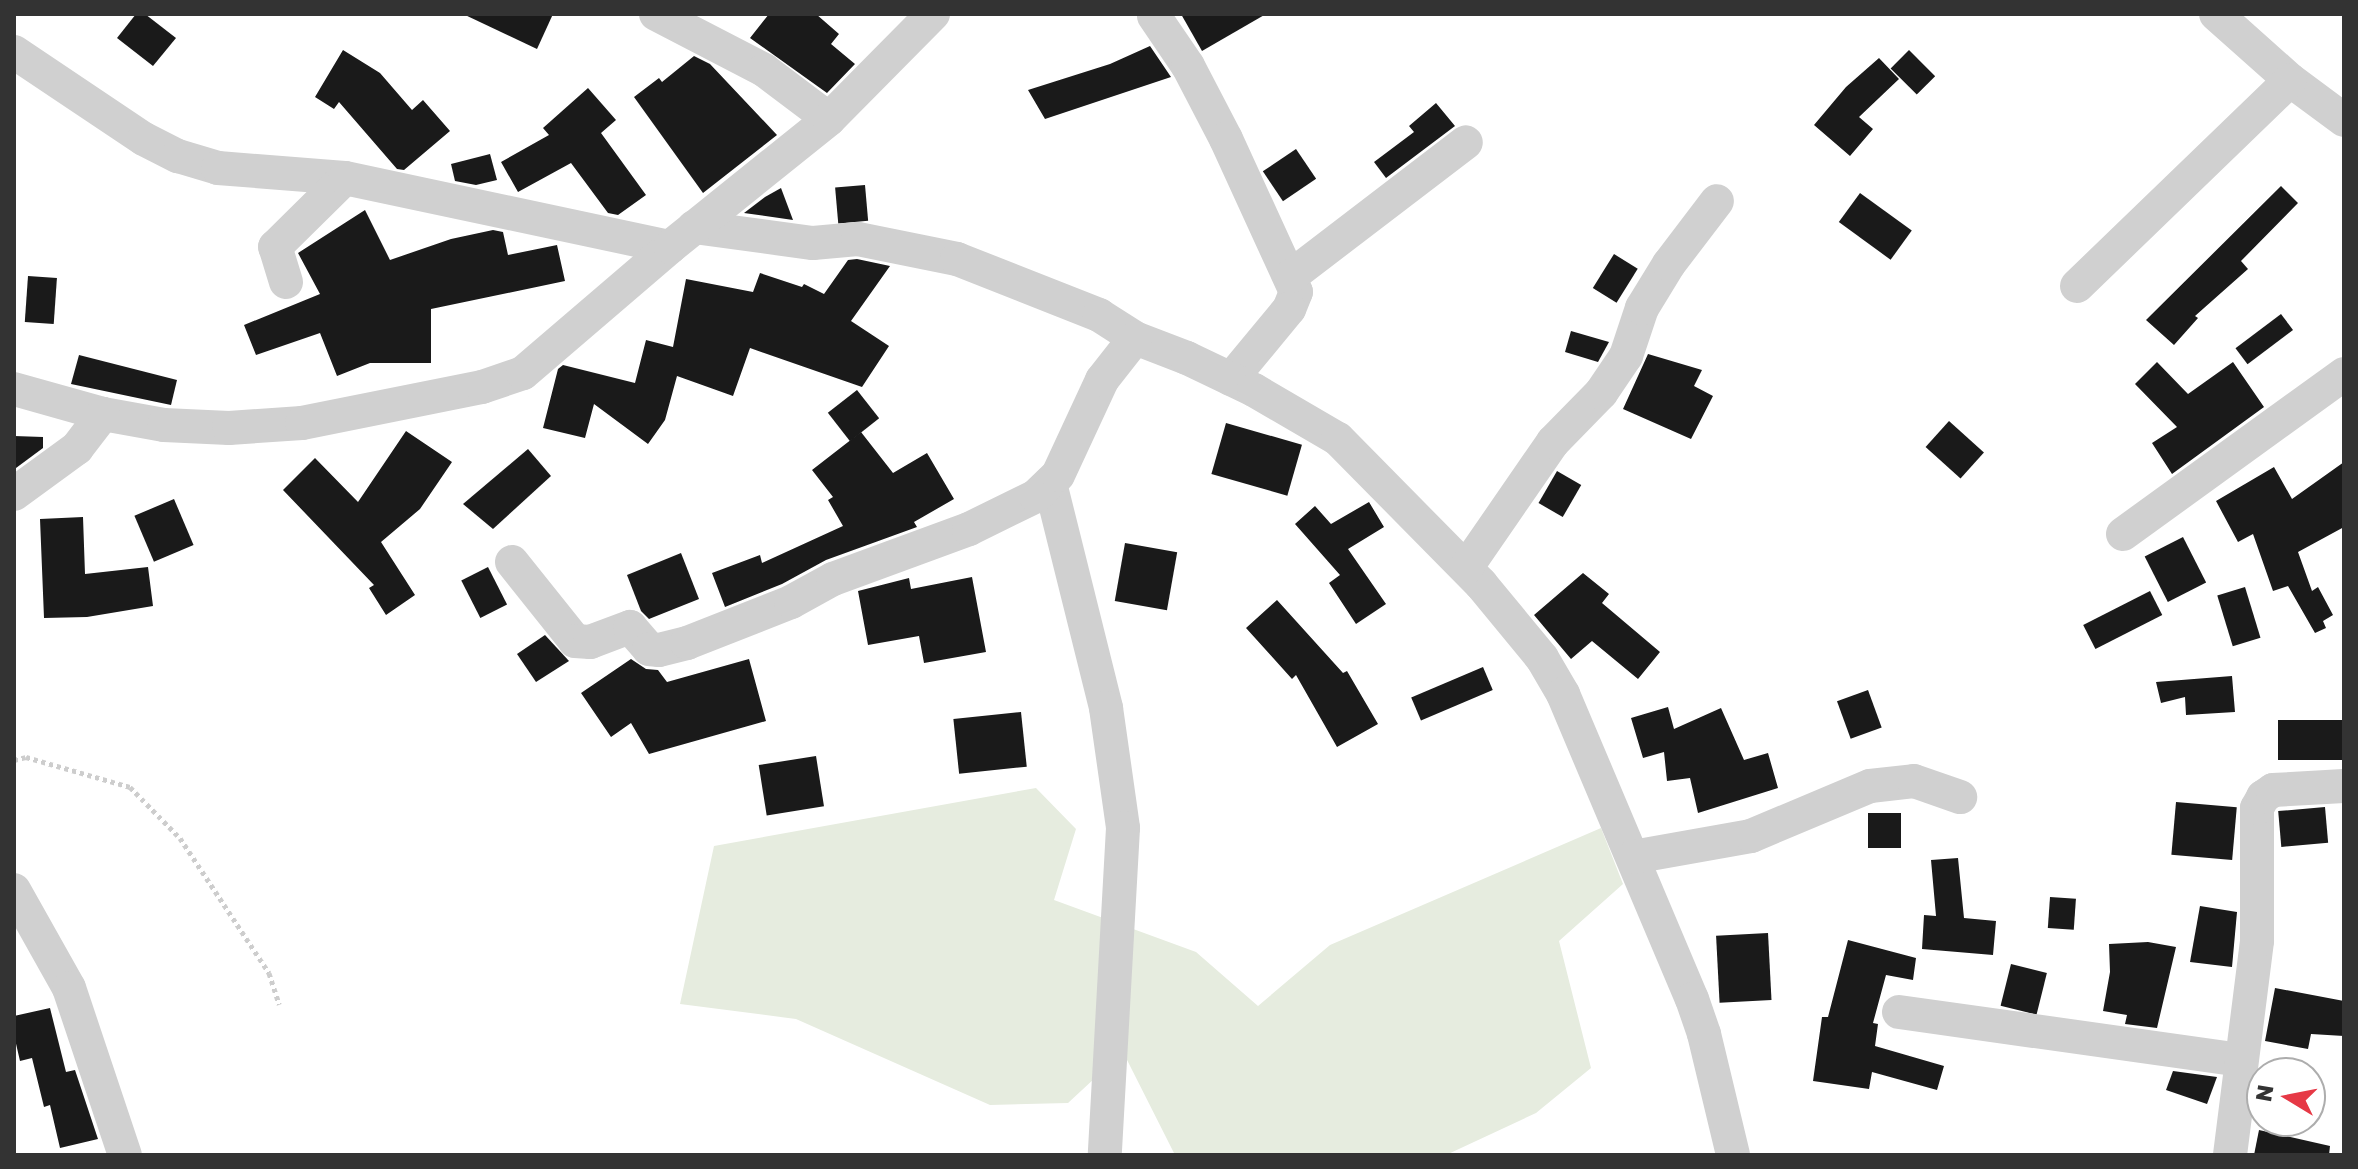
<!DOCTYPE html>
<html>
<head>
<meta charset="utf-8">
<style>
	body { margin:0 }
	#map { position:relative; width:2358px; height:1169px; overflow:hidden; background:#fff; font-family:"Golos Text",sans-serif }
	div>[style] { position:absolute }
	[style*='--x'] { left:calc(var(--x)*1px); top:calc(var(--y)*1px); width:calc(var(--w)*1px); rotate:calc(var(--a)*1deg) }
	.green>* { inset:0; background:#e6ecdf }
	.building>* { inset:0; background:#1a1a1a; transform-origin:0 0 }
	.path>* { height:5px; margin-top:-2.5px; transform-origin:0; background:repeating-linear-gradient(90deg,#cdcdcd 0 4px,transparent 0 8px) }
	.minor>* { height:34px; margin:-17px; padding:0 17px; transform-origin:17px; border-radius:17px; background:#d0d0d0 }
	span { translate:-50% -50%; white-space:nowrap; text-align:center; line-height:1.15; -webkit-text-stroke:8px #fff; paint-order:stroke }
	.frame { position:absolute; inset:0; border:16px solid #333; pointer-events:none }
	.north { position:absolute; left:2246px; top:1057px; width:80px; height:80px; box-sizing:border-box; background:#fff; border:2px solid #adadad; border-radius:50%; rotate:280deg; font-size:22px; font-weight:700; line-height:32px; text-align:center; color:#333 }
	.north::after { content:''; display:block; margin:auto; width:28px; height:36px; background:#e63946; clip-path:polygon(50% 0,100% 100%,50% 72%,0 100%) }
</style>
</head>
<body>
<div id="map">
	<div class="green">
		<i style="clip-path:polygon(1036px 788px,1076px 829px,1054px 900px,1196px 952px,1258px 1006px,1330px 945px,1601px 828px,1623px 884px,1559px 941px,1591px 1068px,1536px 1113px,1446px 1155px,1175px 1155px,1123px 1052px,1068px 1103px,990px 1105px,796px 1019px,680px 1004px,714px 846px)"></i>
	</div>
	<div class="building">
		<i style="clip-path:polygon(136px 14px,145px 14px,176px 38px,153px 66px,117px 38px)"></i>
		<i style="clip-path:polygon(463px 14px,553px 14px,537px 49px)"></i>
		<i style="clip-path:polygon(769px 14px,816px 14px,839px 34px,831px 44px,855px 64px,827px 93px,750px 38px)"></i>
		<i style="clip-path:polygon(1181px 14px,1266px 14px,1202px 51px)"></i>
		<i style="clip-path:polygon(1150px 46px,1171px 77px,1045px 119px,1028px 90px,1110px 64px)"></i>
		<i style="clip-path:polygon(343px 50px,380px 73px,412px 110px,423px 100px,450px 131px,404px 170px,397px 169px,339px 102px,334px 109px,315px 97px)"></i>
		<i style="left:1909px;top:50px;width:37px;height:26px;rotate:45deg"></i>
		<i style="clip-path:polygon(694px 56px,710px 64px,777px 135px,703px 193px,634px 97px,659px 78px,662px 82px)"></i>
		<i style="clip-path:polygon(1879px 58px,1899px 79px,1859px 117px,1873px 129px,1850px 156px,1814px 125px,1846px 87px)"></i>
		<i style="clip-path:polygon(588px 88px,616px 120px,601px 133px,646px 195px,618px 215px,608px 213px,571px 163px,518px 192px,501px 162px,549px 135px,543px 128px)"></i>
		<i style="clip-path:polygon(1436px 103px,1455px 126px,1386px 178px,1374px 162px,1414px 132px,1409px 126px)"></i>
		<i style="left:1296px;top:149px;width:36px;height:40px;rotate:56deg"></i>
		<i style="clip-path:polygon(490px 154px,497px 180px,476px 185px,455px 181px,451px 164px)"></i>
		<i style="left:865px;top:185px;width:36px;height:30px;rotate:85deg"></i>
		<i style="clip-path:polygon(2281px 186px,2298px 203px,2241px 261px,2248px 269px,2195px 316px,2198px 318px,2174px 345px,2146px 320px)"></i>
		<i style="clip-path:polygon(781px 188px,793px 220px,744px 213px,765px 197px)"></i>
		<i style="left:1860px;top:193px;width:64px;height:36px;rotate:36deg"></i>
		<i style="clip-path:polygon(365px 210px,390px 260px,451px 239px,493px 230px,503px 232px,508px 255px,557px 245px,565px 281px,431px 309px,431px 363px,370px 363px,337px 376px,320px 333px,256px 355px,244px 325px,320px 294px,298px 253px)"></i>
		<i style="left:1614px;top:254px;width:28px;height:40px;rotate:32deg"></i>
		<i style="clip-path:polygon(857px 259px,890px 266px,851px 321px,889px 346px,862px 387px,750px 348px,733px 396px,677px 376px,665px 420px,648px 444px,594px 404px,585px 438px,543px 428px,558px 369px,563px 365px,635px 383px,646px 340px,673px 347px,686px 279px,753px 292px,760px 273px,802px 287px,804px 284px,824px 294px,848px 260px)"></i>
		<i style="left:28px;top:276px;width:29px;height:46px;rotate:4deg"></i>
		<i style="left:2281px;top:314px;width:20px;height:57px;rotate:53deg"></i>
		<i style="clip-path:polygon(1571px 331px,1609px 342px,1598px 362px,1565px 352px)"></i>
		<i style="clip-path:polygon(1648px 354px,1702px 370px,1694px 386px,1713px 396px,1691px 439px,1623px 409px)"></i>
		<i style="clip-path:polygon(79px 355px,177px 380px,171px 405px,71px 384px)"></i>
		<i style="clip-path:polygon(2157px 362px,2188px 394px,2233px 362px,2264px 407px,2172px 474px,2152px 443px,2177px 427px,2135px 384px)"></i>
		<i style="left:857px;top:390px;width:36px;height:37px;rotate:52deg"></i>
		<i style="left:1949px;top:421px;width:47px;height:35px;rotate:42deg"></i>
		<i style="left:1226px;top:423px;width:79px;height:53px;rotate:16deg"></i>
		<i style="clip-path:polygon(406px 431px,452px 462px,420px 509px,381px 542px,415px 595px,386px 615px,369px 588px,374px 585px,283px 490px,315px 458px,358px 502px)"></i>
		<i style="clip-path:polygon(861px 432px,893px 473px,927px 453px,954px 499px,914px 522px,917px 527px,826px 560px,782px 584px,725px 607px,712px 573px,760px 555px,762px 563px,843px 526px,828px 500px,833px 497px,812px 470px)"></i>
		<i style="clip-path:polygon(14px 436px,43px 437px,43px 448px,16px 468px)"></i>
		<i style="clip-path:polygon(528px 449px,551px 476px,493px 529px,463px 504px)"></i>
		<i style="clip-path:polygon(2344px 462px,2344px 527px,2298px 552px,2312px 591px,2318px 587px,2333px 615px,2323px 621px,2326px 628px,2315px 633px,2288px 586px,2273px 591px,2253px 534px,2238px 542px,2216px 501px,2274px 467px,2292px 499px)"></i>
		<i style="left:1557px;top:471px;width:28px;height:37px;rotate:30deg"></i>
		<i style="left:174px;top:499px;width:50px;height:43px;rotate:67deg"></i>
		<i style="clip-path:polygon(1369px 502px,1384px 527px,1348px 549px,1386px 604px,1356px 624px,1329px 583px,1340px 575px,1295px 524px,1315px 506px,1331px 524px)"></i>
		<i style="clip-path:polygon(83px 517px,85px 574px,148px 567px,153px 606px,87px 617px,44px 618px,40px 519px)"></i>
		<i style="left:2183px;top:537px;width:51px;height:43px;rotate:63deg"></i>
		<i style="left:1125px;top:543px;width:53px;height:59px;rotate:10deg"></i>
		<i style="clip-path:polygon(681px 553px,699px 599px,649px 619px,641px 611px,627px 575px)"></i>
		<i style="left:488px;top:567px;width:42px;height:30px;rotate:63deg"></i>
		<i style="clip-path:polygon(1583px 573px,1609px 594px,1602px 603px,1660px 652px,1638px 679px,1592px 641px,1571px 659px,1534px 615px)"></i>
		<i style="clip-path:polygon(972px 577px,986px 652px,924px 663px,919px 636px,868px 645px,858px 591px,909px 578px,911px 589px)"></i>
		<i style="left:2245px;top:587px;width:53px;height:29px;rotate:73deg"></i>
		<i style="left:2150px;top:591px;width:27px;height:75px;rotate:63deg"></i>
		<i style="clip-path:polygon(1277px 600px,1343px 673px,1347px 671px,1378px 724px,1337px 747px,1296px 675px,1292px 679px,1246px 628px)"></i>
		<i style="clip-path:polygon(545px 635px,569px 661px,536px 682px,517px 654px)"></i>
		<i style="clip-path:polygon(631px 659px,646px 669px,658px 670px,667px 682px,749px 659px,766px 721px,649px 754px,631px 723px,611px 737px,581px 693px)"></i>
		<i style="left:1483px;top:667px;width:25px;height:78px;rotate:67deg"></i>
		<i style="clip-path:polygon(2232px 676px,2235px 712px,2186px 715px,2185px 697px,2161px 703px,2156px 682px)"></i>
		<i style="left:1868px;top:690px;width:40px;height:33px;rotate:70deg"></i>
		<i style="clip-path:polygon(1668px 707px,1674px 729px,1721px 708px,1744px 760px,1768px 753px,1778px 788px,1698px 813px,1690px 778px,1667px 781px,1664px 752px,1643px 758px,1631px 718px)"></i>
		<i style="left:1021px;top:712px;width:55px;height:68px;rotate:84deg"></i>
		<i style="left:2278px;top:720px;width:66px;height:40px"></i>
		<i style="left:816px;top:756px;width:51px;height:58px;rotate:81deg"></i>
		<i style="left:2176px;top:802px;width:61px;height:53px;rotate:5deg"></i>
		<i style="left:2325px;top:807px;width:36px;height:47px;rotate:85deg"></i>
		<i style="left:1901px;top:813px;width:35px;height:33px;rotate:90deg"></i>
		<i style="clip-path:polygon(1958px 858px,1964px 918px,1996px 921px,1993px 955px,1922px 949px,1924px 915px,1936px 916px,1931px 860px)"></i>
		<i style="left:2050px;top:897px;width:26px;height:31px;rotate:4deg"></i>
		<i style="clip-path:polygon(2200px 906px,2237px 912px,2232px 967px,2190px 962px)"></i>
		<i style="left:1768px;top:933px;width:67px;height:52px;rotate:87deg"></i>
		<i style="clip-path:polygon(1848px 940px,1916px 958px,1913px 980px,1886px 975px,1873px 1023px,1878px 1024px,1875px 1046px,1944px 1066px,1937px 1090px,1872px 1072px,1869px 1089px,1813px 1081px,1822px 1017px,1828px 1017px)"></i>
		<i style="clip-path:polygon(2148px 942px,2176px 947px,2157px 1028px,2125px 1024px,2127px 1015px,2103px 1011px,2110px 972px,2109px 944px)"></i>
		<i style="left:2011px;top:964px;width:37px;height:43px;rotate:14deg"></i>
		<i style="clip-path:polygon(2275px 988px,2344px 1001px,2344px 1036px,2311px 1034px,2308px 1049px,2265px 1041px)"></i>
		<i style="clip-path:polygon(50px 1008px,66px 1072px,75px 1070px,98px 1139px,60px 1148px,50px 1105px,44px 1107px,32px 1058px,20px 1061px,14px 1035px,14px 1016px)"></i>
		<i style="clip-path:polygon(2173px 1071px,2217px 1077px,2207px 1104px,2166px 1090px)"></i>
		<i style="clip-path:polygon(2259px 1130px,2330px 1146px,2329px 1155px,2254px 1155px)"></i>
	</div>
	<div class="path">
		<i style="--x:14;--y:760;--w:12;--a:-14"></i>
		<i style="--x:26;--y:757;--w:108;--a:16.1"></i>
		<i style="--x:130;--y:787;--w:71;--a:45.6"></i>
		<i style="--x:180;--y:838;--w:162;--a:56.6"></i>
		<i style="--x:269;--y:973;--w:33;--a:72"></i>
	</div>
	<div class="minor">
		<i style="--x:656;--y:14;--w:122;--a:27.4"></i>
		<i style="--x:764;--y:70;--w:81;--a:37"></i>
		<i style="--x:2216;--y:14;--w:99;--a:41.7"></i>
		<i style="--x:2290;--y:80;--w:67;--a:36.5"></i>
		<i style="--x:1154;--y:16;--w:60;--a:55.8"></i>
		<i style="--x:1188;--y:66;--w:82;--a:62.5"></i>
		<i style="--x:1226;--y:139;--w:168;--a:65.4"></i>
		<i style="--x:1296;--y:292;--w:18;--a:112"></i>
		<i style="--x:1289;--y:309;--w:91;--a:129.6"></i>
		<i style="--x:14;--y:52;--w:156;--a:33.8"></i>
		<i style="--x:144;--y:139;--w:38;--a:27"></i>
		<i style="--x:178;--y:156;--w:42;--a:16.7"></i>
		<i style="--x:218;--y:168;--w:127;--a:4.5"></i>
		<i style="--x:694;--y:227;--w:120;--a:7.7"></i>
		<i style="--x:813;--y:243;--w:45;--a:-5.1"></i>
		<i style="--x:858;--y:239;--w:101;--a:11.4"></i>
		<i style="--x:957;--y:259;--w:153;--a:21.5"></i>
		<i style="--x:1099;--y:315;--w:43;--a:32.6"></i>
		<i style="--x:1135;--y:338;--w:56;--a:21"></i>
		<i style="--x:1187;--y:358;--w:74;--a:25.5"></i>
		<i style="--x:1254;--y:390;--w:97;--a:30.3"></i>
		<i style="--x:1338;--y:439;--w:204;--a:45.4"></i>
		<i style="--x:1481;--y:584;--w:96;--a:50.5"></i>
		<i style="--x:1542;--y:658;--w:42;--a:59.7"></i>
		<i style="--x:1563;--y:694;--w:331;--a:67.1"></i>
		<i style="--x:1692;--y:999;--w:37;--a:71"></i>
		<i style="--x:1704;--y:1034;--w:124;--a:76.5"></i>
		<i style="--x:1291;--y:276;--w:220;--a:-37.4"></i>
		<i style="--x:286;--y:282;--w:37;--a:-107"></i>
		<i style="--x:275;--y:247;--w:98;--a:-44.6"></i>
		<i style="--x:345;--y:178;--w:332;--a:12"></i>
		<i style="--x:2077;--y:286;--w:296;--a:-44"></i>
		<i style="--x:14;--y:389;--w:92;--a:15.7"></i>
		<i style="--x:103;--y:414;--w:62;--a:10.2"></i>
		<i style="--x:164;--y:425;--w:65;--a:2.6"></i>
		<i style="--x:229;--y:428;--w:73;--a:-3.9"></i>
		<i style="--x:302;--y:423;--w:184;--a:-11.3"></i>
		<i style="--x:482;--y:387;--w:43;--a:-18.9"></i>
		<i style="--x:523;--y:373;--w:194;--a:-40.6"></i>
		<i style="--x:670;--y:247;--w:204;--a:-38.8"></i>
		<i style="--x:829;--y:119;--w:148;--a:-45.3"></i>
		<i style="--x:1050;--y:483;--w:232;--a:76"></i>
		<i style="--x:1106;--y:708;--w:121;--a:81.9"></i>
		<i style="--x:1123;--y:828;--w:327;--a:93.2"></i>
		<i style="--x:14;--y:494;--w:78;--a:-36.1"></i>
		<i style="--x:77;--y:448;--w:43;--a:-52.6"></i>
		<i style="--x:2123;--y:534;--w:273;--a:-35.9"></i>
		<i style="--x:512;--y:562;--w:101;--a:51.4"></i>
		<i style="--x:575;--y:641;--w:15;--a:4"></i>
		<i style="--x:590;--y:642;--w:43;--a:-20.6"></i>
		<i style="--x:630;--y:627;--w:29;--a:49"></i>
		<i style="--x:649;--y:649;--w:10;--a:6"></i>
		<i style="--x:659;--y:650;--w:29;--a:-14"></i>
		<i style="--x:687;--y:643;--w:112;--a:-21.5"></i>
		<i style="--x:791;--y:602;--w:48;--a:-28.7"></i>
		<i style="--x:833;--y:579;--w:145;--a:-20.2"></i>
		<i style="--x:969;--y:529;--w:75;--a:-26.2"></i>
		<i style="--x:1036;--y:496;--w:30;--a:-44"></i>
		<i style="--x:1058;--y:475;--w:105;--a:-65.1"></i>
		<i style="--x:1102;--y:380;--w:53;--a:-51.8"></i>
		<i style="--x:1466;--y:568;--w:153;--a:-55.4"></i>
		<i style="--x:1553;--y:442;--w:69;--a:-45.6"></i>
		<i style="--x:1601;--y:393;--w:45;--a:-56"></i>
		<i style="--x:1626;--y:356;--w:51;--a:-71.6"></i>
		<i style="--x:1642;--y:308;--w:52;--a:-58.5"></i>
		<i style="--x:1669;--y:264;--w:79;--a:-52.7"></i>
		<i style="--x:1633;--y:857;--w:120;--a:-10.1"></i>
		<i style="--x:1751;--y:836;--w:129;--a:-22.8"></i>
		<i style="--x:1870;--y:786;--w:44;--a:-6.5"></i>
		<i style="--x:1914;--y:781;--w:49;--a:19.2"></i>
		<i style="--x:14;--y:890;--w:112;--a:60.7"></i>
		<i style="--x:69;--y:988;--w:176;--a:71.5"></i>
		<i style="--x:1899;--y:1012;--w:345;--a:8"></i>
		<i style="--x:2230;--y:1155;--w:216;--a:-82.8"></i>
		<i style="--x:2257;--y:941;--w:133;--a:-90"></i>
		<i style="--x:2257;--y:808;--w:13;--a:-61"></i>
		<i style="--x:2263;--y:797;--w:12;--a:-35"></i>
		<i style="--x:2273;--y:790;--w:71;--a:-3.2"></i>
	</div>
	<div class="frame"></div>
	<div class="north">N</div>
</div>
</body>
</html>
